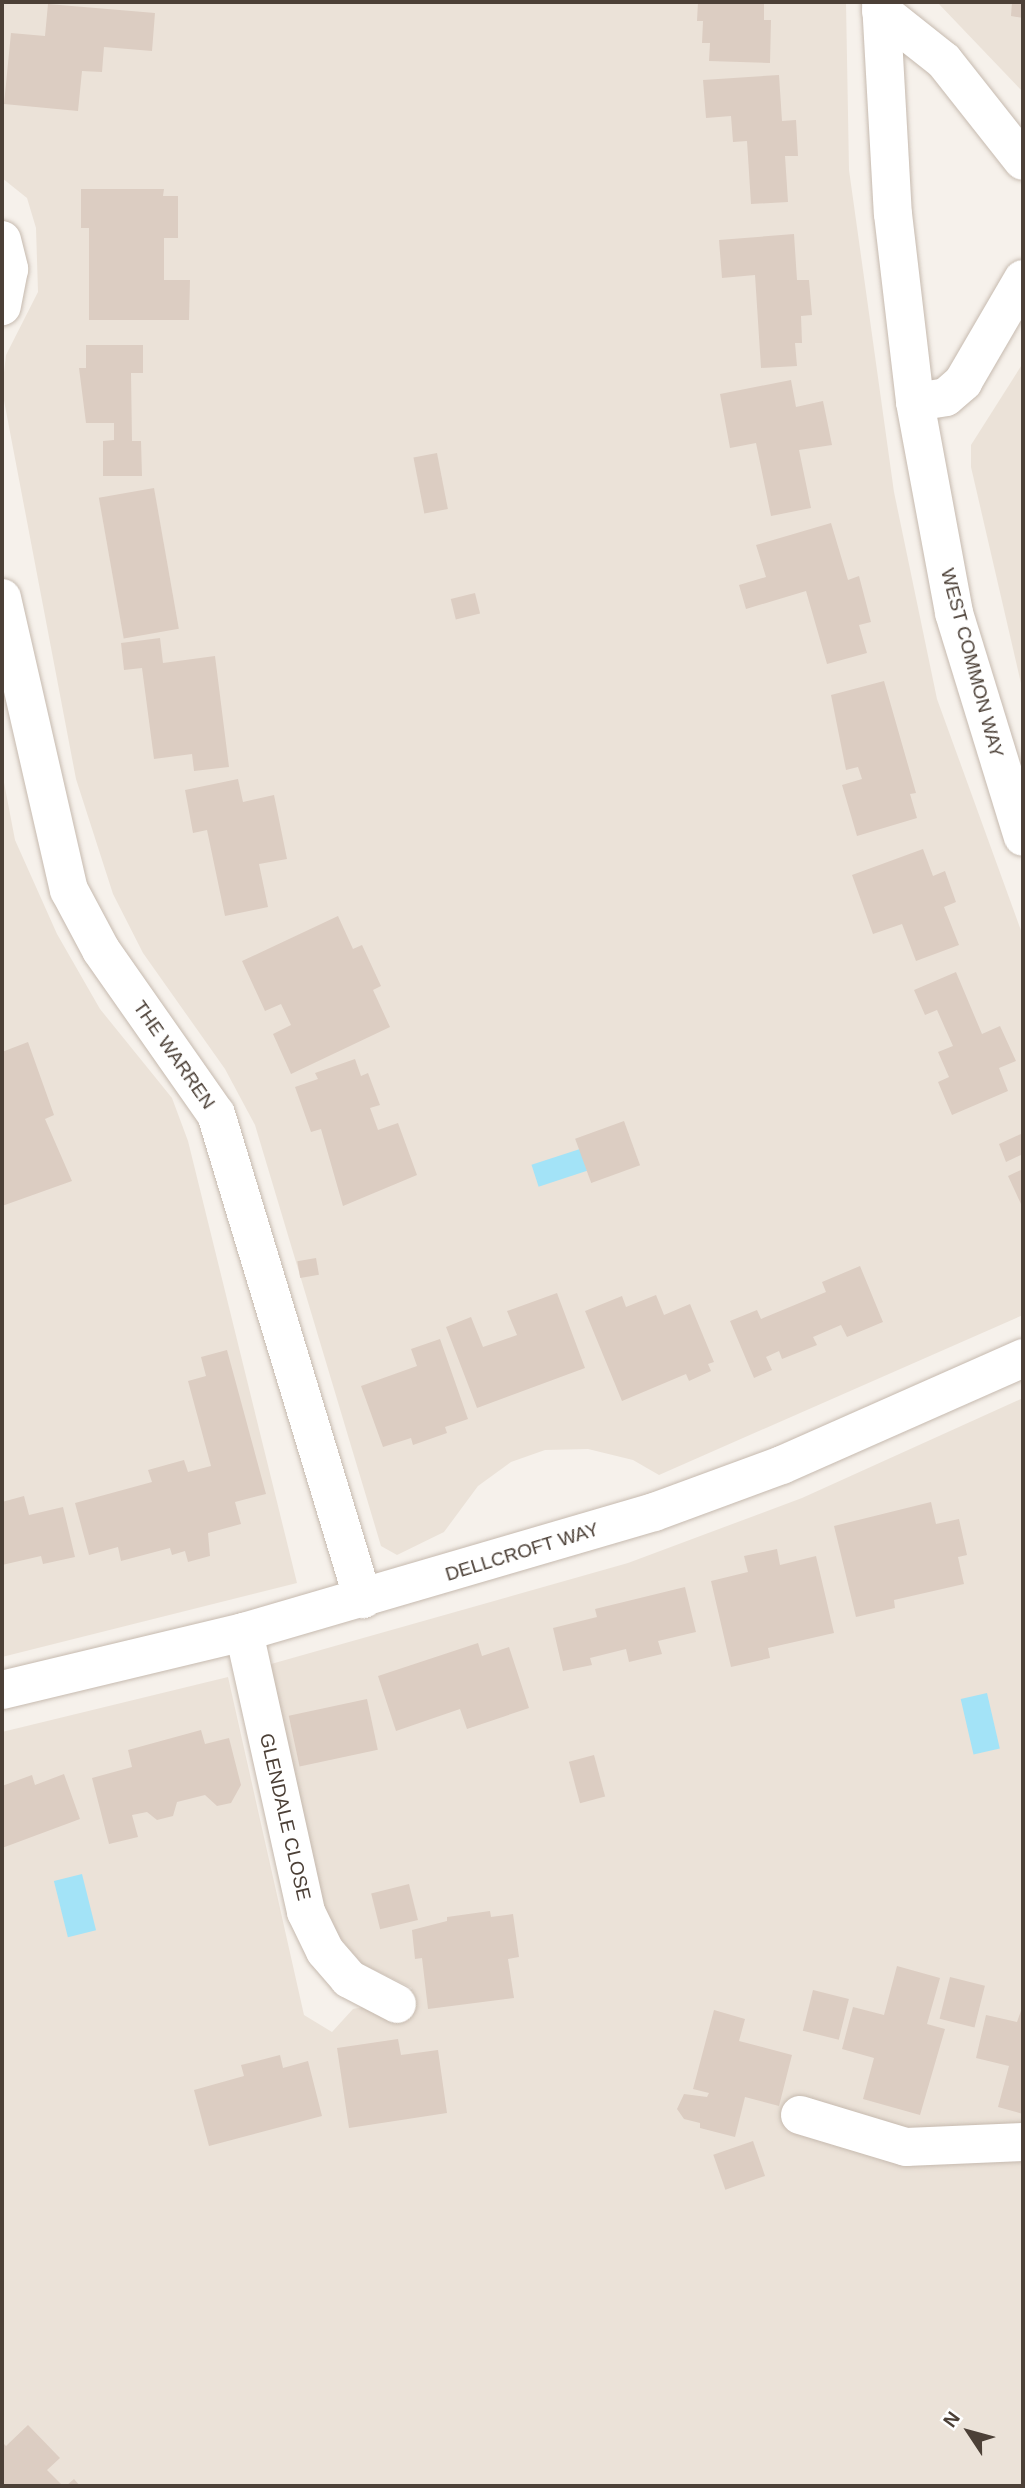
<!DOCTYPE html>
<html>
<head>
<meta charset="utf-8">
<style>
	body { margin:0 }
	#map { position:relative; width:1025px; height:2488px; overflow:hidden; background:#f6f1eb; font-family:Arial,sans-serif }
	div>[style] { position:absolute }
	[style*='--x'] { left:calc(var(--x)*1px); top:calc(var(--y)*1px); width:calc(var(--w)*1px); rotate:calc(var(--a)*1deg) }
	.residential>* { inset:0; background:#ebe2d8 }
	.water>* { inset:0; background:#a3e3f7; transform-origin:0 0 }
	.building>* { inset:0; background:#dccdc2; transform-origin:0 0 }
	.roads { filter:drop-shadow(0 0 2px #c6baaf) drop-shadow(0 0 2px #c6baaf) }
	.minor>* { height:38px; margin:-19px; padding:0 19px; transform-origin:19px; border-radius:19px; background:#fff }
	span { translate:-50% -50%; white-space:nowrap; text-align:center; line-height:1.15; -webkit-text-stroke:5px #fff; paint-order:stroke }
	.street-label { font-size:19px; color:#4c4037 }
	.frame { position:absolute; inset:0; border:4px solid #4c4037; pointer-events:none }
	.north { position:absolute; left:934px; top:2397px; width:70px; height:70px; -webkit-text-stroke:5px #fff; paint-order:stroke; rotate:306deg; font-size:19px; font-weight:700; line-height:28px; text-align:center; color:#4c4037 }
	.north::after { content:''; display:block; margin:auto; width:24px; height:32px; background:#4c4037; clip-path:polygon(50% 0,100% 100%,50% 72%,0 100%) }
</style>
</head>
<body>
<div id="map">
	<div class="residential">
		<i style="clip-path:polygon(2px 2px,846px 2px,849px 170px,894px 492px,937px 699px,1023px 936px,1023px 1315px,659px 1475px,633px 1460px,588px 1449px,545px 1450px,511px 1462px,478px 1486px,444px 1532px,397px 1555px,381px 1546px,255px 1125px,225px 1069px,143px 953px,113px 894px,76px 779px,2px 390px,6px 355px,38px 292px,36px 228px,27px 198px,2px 178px)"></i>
		<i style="clip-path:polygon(937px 2px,1023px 2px,1023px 92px)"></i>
		<i style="clip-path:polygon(1023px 363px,1023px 692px,971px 467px,971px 445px)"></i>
		<i style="clip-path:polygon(2px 772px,15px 840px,57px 934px,100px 1009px,172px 1098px,188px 1141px,297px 1583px,2px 1657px)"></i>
		<i style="clip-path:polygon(1023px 1398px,1023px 2486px,2px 2486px,2px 1732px,228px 1677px,304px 2015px,332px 2032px,353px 2009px,363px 2007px,395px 2023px,412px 1988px,362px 1964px,336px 1933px,317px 1895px,264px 1666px,628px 1563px,802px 1498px)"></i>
	</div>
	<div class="water">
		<i style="left:580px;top:1149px;width:23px;height:51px;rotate:72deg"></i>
		<i style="left:987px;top:1693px;width:57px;height:27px;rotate:77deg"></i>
		<i style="left:82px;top:1874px;width:58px;height:29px;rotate:76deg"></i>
	</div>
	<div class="building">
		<i style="clip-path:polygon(698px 2px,764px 2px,764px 20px,771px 20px,770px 63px,709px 61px,710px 43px,702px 43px,703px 21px,697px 21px)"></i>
		<i style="clip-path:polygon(1012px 2px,1023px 2px,1023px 18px,1011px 16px)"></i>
		<i style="clip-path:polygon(48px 4px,155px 13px,152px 51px,104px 47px,102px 72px,82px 71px,78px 111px,4px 104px,11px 33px,45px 36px)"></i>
		<i style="clip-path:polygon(779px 75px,782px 121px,796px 120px,798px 156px,785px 156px,788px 202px,751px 204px,747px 141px,733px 142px,731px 116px,706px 118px,703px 80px)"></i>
		<i style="clip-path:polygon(81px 189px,164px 189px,163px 196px,178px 196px,178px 238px,164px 238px,164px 280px,190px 280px,189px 320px,89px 320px,89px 228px,81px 228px)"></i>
		<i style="clip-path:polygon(794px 234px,797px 280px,809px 280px,812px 315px,801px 316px,802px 343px,795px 343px,797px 366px,761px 368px,755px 275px,722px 278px,719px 240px)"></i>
		<i style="clip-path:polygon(86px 345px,143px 345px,143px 373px,131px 373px,132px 441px,141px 441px,142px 476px,103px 476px,103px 441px,114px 440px,114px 423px,86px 423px,79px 368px,86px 368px)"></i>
		<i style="clip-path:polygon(791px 380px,796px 407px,823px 401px,832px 445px,799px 450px,811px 508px,771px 516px,756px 443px,730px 448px,720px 394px)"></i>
		<i style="left:437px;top:453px;width:57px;height:24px;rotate:79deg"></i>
		<i style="left:154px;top:488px;width:143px;height:56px;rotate:80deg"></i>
		<i style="clip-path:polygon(831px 523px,848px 580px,859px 576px,871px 622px,859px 625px,867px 653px,827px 664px,806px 591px,746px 609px,739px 585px,766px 577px,756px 545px)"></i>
		<i style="left:475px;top:593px;width:21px;height:25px;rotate:76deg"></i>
		<i style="clip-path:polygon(160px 638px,163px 663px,215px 656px,229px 767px,194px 771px,192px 754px,154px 759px,142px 668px,124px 670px,121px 643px)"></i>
		<i style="clip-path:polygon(884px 681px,916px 793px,910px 794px,917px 818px,857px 836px,842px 785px,862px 779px,858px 767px,846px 770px,831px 695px)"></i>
		<i style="clip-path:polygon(238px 779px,243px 802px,274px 795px,287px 859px,259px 864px,268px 907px,225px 916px,207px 830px,193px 833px,185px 790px)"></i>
		<i style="clip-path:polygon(923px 849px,933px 876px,945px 871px,956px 902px,944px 907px,959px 945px,916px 961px,902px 924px,873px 934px,852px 875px)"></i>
		<i style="clip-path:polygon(338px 916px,353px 949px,362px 945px,381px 986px,373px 990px,390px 1027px,291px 1074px,273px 1034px,291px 1025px,281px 1004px,265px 1011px,242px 961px)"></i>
		<i style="clip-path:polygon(956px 972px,982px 1034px,1000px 1026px,1016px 1061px,999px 1068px,1008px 1091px,952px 1115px,938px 1082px,949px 1077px,938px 1052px,953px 1046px,937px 1010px,925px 1015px,914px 990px)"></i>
		<i style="clip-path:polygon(28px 1042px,54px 1115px,45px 1119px,72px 1181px,2px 1206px,2px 1052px)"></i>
		<i style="clip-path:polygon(355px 1059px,361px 1076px,368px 1073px,380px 1105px,370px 1108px,378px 1130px,398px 1123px,417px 1175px,343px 1206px,321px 1129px,311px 1132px,295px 1087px,318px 1079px,315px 1073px)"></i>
		<i style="left:624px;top:1121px;width:47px;height:52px;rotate:70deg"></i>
		<i style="clip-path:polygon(1023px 1133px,1023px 1154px,1006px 1162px,999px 1144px)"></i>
		<i style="clip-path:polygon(1023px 1169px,1023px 1203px,1021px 1204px,1008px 1176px)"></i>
		<i style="left:316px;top:1258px;width:17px;height:19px;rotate:80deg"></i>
		<i style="clip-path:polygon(860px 1266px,883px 1322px,847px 1337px,841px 1325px,813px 1337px,817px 1345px,782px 1359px,779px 1351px,766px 1357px,772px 1370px,754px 1378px,730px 1321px,757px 1310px,761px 1319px,826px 1292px,822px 1282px)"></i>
		<i style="clip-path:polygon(557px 1293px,585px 1368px,477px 1408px,446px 1327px,471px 1317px,483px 1347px,517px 1335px,507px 1311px)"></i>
		<i style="clip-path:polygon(656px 1295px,664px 1315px,690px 1304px,714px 1362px,708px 1364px,711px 1371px,689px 1381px,686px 1374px,622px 1401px,585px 1311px,622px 1296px,626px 1307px)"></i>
		<i style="clip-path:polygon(440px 1339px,468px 1419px,445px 1427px,447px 1433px,413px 1445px,411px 1438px,383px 1447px,361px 1386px,417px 1366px,411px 1349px)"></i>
		<i style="clip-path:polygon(227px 1350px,266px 1494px,235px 1502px,241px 1524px,208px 1533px,210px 1556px,188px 1562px,185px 1551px,172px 1555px,170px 1548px,121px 1561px,118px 1547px,89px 1555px,75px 1503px,152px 1482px,148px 1470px,184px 1460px,188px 1472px,211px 1466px,188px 1381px,206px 1376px,201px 1357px)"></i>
		<i style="clip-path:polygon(24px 1496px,29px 1515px,63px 1507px,75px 1557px,43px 1564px,41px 1556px,2px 1565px,2px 1502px)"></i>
		<i style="clip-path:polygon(931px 1502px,936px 1524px,959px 1519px,967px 1555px,958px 1557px,964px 1584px,894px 1600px,895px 1608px,856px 1617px,834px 1526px)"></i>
		<i style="clip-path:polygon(777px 1549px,780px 1565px,816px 1556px,834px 1633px,768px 1648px,770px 1658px,731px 1667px,711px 1581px,748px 1572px,744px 1556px)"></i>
		<i style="clip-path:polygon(685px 1587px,696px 1632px,658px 1641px,662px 1654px,629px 1662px,626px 1649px,590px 1658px,592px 1665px,563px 1671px,553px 1628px,597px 1617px,595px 1609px)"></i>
		<i style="clip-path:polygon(478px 1643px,482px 1656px,509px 1647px,529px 1708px,467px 1729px,460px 1709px,396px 1731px,378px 1676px)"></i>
		<i style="left:367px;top:1699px;width:52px;height:80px;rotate:78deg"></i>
		<i style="clip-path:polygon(201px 1730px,205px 1744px,229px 1738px,241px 1785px,231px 1803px,217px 1806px,205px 1795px,177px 1802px,173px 1816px,157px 1820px,147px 1812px,132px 1815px,138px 1837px,109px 1844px,92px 1778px,132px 1767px,128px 1750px)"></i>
		<i style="left:594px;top:1755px;width:43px;height:26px;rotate:75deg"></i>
		<i style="clip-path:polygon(64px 1774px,80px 1819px,2px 1848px,2px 1786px,32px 1775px,35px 1785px)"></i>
		<i style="left:409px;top:1884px;width:37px;height:39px;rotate:76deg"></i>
		<i style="clip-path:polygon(490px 1911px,491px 1917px,513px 1914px,519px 1957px,508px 1959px,514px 1998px,428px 2009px,422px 1958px,415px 1959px,412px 1930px,447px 1921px,447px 1917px)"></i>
		<i style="clip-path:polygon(897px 1966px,940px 1978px,927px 2024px,945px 2029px,920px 2115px,863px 2099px,874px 2058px,842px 2049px,853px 2007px,884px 2015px)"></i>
		<i style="left:950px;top:1977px;width:36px;height:43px;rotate:14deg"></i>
		<i style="left:813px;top:1990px;width:37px;height:42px;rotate:14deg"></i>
		<i style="clip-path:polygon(1023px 2005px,1023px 2114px,998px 2107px,1009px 2066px,976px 2058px,986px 2015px,1017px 2022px)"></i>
		<i style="clip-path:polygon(714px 2010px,745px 2019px,739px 2041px,792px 2055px,779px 2106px,745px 2097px,735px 2137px,700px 2128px,700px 2123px,684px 2119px,677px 2109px,684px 2094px,707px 2097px,709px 2093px,693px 2089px)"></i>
		<i style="clip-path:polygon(398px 2039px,401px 2055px,438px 2050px,447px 2113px,349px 2128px,337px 2048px)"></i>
		<i style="clip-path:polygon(280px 2055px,283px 2068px,308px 2061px,322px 2116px,209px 2146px,194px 2090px,244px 2076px,241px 2065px)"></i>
		<i style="left:753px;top:2141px;width:37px;height:42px;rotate:71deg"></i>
		<i style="clip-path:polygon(28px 2425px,60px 2458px,47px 2470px,63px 2486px,2px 2486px,2px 2442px,6px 2446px)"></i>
		<i style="clip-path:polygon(74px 2479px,80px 2486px,66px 2486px)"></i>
	</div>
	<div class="roads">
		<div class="minor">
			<i style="--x:881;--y:2;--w:212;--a:86.8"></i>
			<i style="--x:893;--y:214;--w:189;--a:83.3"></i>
			<i style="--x:915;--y:402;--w:215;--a:79.5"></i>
			<i style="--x:954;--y:613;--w:234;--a:72.9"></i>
			<i style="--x:881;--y:11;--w:80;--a:38.4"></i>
			<i style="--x:944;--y:61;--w:127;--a:51.7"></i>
			<i style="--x:2;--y:240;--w:30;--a:76"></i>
			<i style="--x:9;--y:269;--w:38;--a:101"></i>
			<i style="--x:915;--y:402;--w:31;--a:-9"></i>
			<i style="--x:946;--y:397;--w:23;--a:-41"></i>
			<i style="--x:963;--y:382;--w:119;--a:-59.8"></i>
			<i style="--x:2;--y:598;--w:300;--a:77.1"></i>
			<i style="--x:69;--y:890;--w:68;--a:61.9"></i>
			<i style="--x:101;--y:950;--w:200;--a:55"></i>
			<i style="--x:216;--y:1114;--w:507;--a:73.14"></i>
			<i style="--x:244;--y:1632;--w:287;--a:77.5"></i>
			<i style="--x:306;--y:1912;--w:43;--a:64"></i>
			<i style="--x:325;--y:1951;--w:37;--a:49"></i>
			<i style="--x:349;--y:1979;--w:54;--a:27.5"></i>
			<i style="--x:2;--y:1690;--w:249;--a:-13.5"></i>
			<i style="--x:244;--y:1632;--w:427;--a:-16.3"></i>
			<i style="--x:654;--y:1512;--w:136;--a:-20.2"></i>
			<i style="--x:782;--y:1465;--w:264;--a:-23.9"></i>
			<i style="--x:800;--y:2115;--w:111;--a:16.8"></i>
			<i style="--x:906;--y:2147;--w:117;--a:-2.4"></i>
		</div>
	</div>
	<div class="street-label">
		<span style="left:972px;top:663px;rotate:75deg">WEST COMMON WAY</span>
		<span style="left:174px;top:1055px;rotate:55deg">THE WARREN</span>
		<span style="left:522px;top:1552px;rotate:-17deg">DELLCROFT WAY</span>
		<span style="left:285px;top:1817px;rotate:77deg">GLENDALE CLOSE</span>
	</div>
	<div class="frame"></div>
	<div class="north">N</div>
</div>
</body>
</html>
